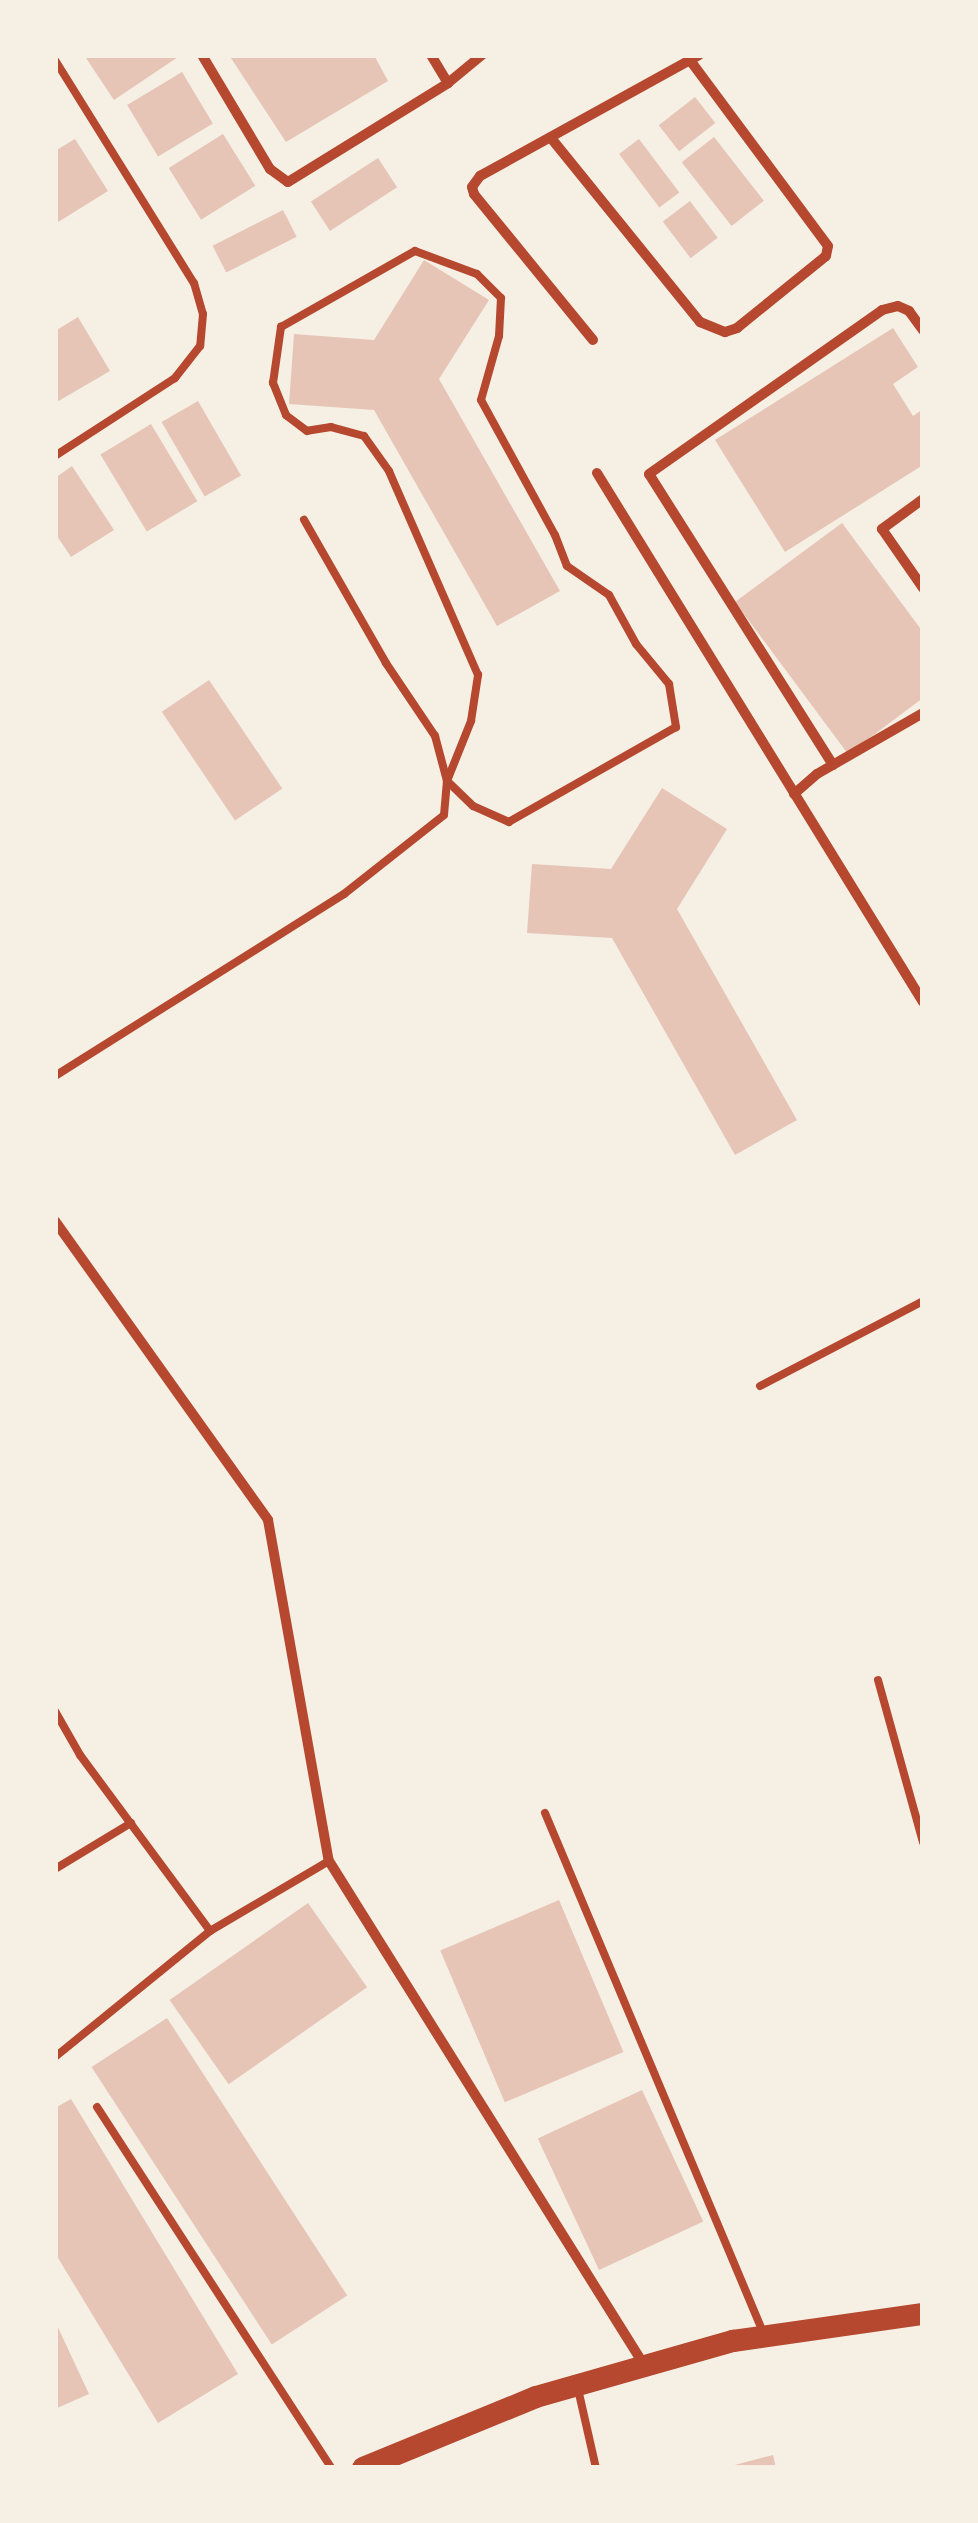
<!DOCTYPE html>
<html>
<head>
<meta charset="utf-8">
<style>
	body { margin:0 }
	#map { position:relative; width:978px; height:2523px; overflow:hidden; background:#f6efe4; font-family:Raleway,sans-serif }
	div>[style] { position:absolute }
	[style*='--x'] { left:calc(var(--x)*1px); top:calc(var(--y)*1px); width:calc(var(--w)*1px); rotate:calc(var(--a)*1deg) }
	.building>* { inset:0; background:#e6c5b7; transform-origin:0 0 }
	.service>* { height:8px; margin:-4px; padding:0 4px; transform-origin:4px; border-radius:4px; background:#b5482f }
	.minor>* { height:10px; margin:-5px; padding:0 5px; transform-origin:5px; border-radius:5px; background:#b5482f }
	.trunk>* { height:22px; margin:-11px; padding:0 11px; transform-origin:11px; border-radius:11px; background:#b5482f }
	span { translate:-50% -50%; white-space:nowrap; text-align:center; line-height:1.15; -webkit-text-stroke:8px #f6efe4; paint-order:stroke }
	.frame { position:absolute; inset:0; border:58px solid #f6efe4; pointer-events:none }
</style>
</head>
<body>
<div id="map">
	<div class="building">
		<i style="clip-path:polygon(84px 55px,181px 55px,114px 100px)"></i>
		<i style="clip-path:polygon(229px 55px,374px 55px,388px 81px,286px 142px)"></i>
		<i style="left:182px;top:72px;width:60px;height:64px;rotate:59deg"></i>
		<i style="left:695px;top:97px;width:33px;height:46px;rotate:52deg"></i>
		<i style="left:223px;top:134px;width:61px;height:64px;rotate:58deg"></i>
		<i style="left:714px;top:137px;width:81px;height:41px;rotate:52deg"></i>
		<i style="clip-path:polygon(75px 139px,108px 191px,55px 224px,55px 151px)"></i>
		<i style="left:639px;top:139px;width:67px;height:25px;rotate:53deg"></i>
		<i style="left:378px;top:158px;width:35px;height:80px;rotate:57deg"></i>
		<i style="left:690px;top:201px;width:46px;height:34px;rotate:53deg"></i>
		<i style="left:283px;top:210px;width:30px;height:79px;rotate:63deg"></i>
		<i style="clip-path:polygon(424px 260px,489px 300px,439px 379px,560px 591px,497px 626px,374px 410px,289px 404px,294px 334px,374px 340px)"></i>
		<i style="clip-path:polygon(78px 317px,110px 371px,55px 403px,55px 331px)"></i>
		<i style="clip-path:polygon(893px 328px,918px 367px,893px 384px,913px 416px,923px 409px,923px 465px,785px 552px,715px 440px)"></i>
		<i style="left:198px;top:401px;width:86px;height:42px;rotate:60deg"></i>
		<i style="left:151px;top:424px;width:90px;height:59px;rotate:59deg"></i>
		<i style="clip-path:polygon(72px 466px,114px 530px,71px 557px,55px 533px,55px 478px)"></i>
		<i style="clip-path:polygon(842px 523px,923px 632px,923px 698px,848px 754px,735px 602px)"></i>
		<i style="left:209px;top:680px;width:131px;height:57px;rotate:56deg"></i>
		<i style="clip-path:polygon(662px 788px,727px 829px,677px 909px,797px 1120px,735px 1155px,612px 938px,527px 933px,532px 864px,611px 869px)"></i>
		<i style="left:559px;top:1900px;width:165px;height:129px;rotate:67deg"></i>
		<i style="left:308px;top:1903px;width:103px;height:169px;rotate:55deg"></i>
		<i style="left:167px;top:2018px;width:331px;height:90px;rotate:57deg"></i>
		<i style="left:642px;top:2090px;width:145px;height:115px;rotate:65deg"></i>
		<i style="clip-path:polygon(71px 2099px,238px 2374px,158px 2423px,55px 2253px,55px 2108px)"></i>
		<i style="clip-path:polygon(55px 2321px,89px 2394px,55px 2409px)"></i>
		<i style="clip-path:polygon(773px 2455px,776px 2468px,727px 2468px,727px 2467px)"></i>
	</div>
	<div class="service">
		<i style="--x:55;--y:60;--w:263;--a:58.1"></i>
		<i style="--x:194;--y:283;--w:32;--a:74"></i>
		<i style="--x:203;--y:314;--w:32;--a:95"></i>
		<i style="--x:200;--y:346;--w:41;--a:128"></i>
		<i style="--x:175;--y:378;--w:143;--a:147"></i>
		<i style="--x:415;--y:251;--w:66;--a:20.4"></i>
		<i style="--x:477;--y:274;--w:34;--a:45"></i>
		<i style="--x:501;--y:298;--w:38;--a:93"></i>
		<i style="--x:499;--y:336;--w:66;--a:105.7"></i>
		<i style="--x:481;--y:400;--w:154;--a:61.3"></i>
		<i style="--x:555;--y:535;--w:33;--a:69"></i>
		<i style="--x:567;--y:566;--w:51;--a:34.6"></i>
		<i style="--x:609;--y:595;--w:56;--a:61.1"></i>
		<i style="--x:636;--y:644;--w:52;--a:50.5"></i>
		<i style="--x:669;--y:684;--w:44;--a:80.8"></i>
		<i style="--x:676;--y:727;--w:192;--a:150.4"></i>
		<i style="--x:509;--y:822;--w:39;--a:-156"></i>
		<i style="--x:473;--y:806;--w:36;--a:-136"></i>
		<i style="--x:447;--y:781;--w:65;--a:-68.2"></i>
		<i style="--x:471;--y:721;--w:47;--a:-81.3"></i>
		<i style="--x:478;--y:675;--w:223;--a:-113.6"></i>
		<i style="--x:389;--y:471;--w:43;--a:-125.5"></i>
		<i style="--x:364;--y:436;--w:34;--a:-165"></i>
		<i style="--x:331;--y:427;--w:24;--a:171"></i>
		<i style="--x:307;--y:431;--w:26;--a:-143"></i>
		<i style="--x:286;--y:415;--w:35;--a:-112"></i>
		<i style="--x:273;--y:383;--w:57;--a:-81.9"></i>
		<i style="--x:281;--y:327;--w:154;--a:-29.6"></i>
		<i style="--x:55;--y:1076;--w:342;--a:-32.2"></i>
		<i style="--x:344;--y:894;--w:127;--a:-38.3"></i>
		<i style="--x:444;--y:815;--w:34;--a:-85"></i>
		<i style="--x:447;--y:781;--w:47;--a:-104.9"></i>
		<i style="--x:435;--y:736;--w:88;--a:-123.9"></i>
		<i style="--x:386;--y:663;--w:165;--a:-119.8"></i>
		<i style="--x:760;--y:1386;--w:184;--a:-27.5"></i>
		<i style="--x:878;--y:1680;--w:168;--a:74.5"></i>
		<i style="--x:55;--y:1711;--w:51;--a:60.4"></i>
		<i style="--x:80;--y:1755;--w:219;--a:53.5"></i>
		<i style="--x:545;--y:1813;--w:563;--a:67.22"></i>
		<i style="--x:55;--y:1869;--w:89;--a:-31.2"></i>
		<i style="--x:55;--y:2057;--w:200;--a:-39.1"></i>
		<i style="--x:210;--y:1931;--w:138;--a:-30.5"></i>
		<i style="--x:97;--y:2107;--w:430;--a:57"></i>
		<i style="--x:578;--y:2389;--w:81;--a:77.2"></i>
	</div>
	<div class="minor">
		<i style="--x:202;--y:55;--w:133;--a:59.2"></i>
		<i style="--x:270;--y:169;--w:22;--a:36"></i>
		<i style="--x:288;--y:182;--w:188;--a:-31.7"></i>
		<i style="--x:431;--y:55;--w:33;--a:59"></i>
		<i style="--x:448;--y:83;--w:44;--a:-39.5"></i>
		<i style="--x:551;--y:138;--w:237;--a:51"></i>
		<i style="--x:700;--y:322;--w:27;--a:22"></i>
		<i style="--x:725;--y:332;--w:13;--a:-18"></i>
		<i style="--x:737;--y:328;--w:114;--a:-39"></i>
		<i style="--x:826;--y:256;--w:10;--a:-79"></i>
		<i style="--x:828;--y:246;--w:232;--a:-126.6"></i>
		<i style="--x:593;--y:340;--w:188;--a:-129.2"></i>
		<i style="--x:474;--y:194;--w:7;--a:-106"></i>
		<i style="--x:472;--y:187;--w:14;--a:-54"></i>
		<i style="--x:480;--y:176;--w:250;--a:-28.9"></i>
		<i style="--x:597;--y:473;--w:621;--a:58.36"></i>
		<i style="--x:923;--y:499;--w:51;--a:143.8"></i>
		<i style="--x:882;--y:529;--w:72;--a:55.2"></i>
		<i style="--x:833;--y:765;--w:344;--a:-122.3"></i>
		<i style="--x:649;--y:474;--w:285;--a:-35.1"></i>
		<i style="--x:882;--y:310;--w:16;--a:-14"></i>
		<i style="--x:898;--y:306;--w:12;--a:24"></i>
		<i style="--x:909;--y:311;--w:24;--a:54"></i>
		<i style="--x:794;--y:794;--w:30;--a:-41"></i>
		<i style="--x:817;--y:774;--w:122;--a:-29.9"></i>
		<i style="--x:55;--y:1221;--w:367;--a:54.5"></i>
		<i style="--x:268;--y:1520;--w:346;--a:79.9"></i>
		<i style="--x:329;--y:1861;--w:594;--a:57.99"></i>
	</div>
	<div class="trunk">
		<i style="--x:363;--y:2468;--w:187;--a:-22.3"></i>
		<i style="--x:536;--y:2397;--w:205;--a:-15.9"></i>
		<i style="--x:733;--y:2341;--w:192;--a:-8.1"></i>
	</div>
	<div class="frame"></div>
</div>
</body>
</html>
